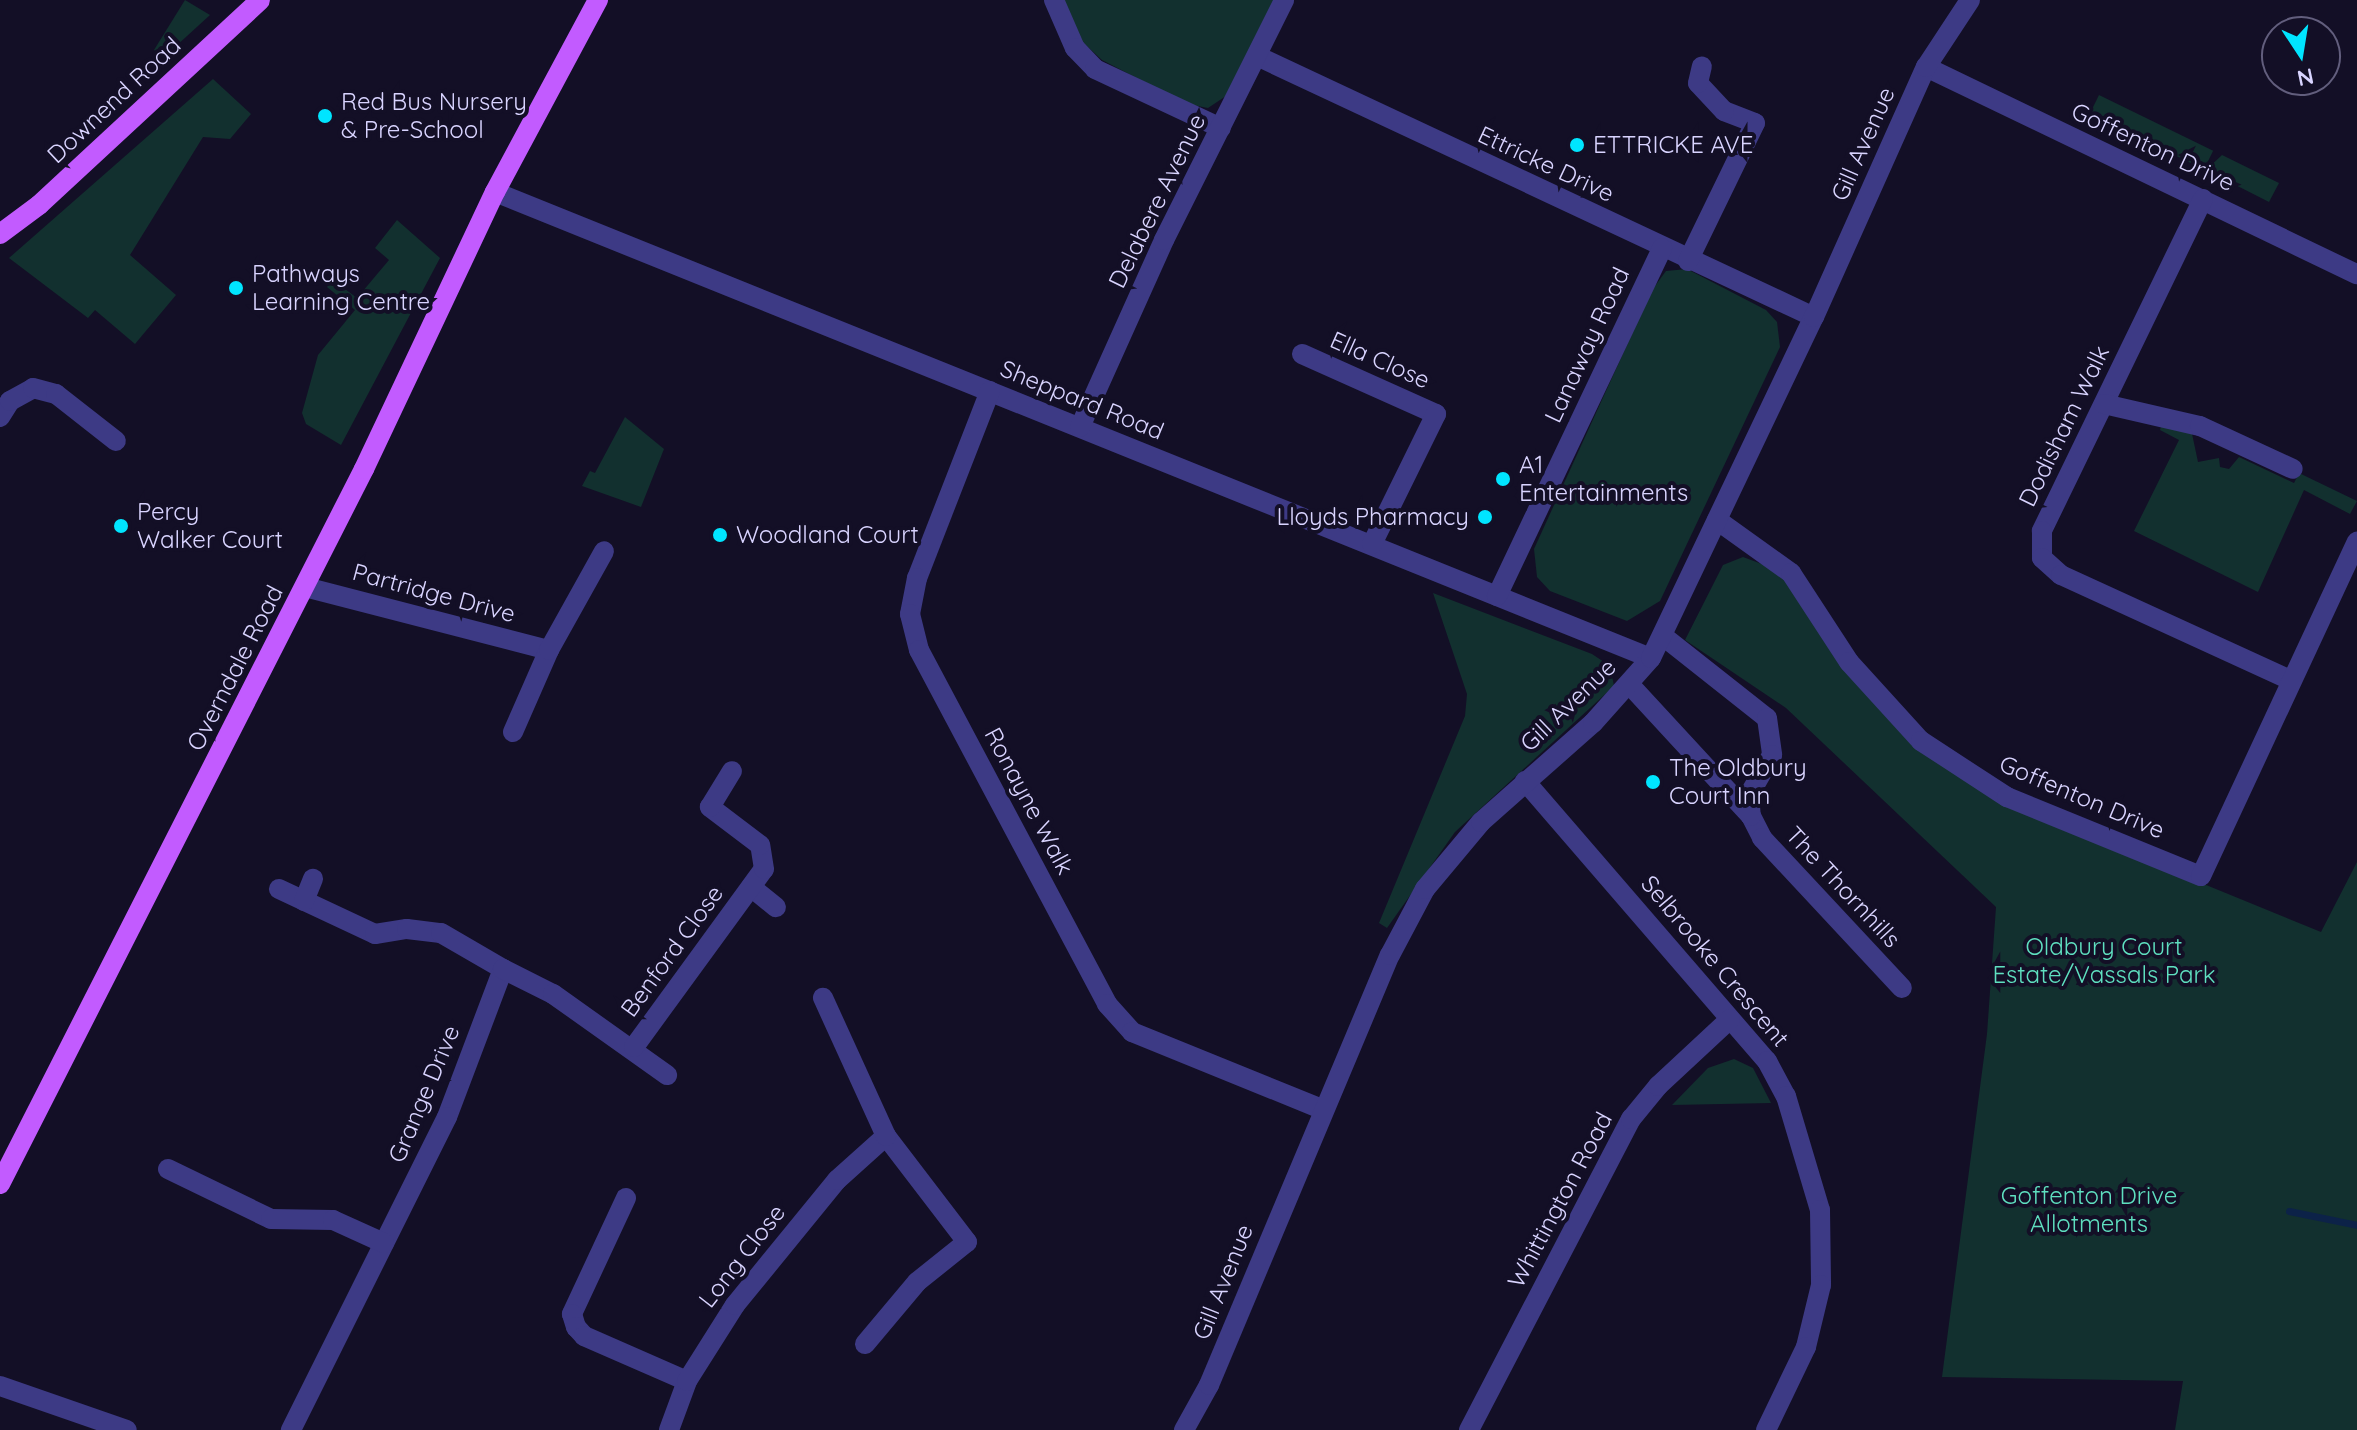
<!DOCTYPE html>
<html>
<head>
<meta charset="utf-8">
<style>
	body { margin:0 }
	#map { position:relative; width:2357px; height:1430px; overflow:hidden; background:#130f26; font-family:Quicksand,sans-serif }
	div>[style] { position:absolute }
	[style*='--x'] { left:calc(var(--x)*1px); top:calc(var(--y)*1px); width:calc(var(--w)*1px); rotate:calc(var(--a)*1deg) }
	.green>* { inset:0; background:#12302f; transform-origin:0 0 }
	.stream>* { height:7px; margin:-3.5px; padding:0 3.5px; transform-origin:3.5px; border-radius:3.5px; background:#0c2248 }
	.street>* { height:20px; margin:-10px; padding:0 10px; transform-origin:10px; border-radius:10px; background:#3d3a85 }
	.primary>* { height:20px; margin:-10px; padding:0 10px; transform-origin:10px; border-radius:10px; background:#c25bff }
	.dots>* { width:22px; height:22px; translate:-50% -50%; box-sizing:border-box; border:4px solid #130f26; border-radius:50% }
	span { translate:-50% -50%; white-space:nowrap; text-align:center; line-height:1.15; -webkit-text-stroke:8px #130f26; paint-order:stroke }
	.street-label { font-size:24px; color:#d9d4ff }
	.poi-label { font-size:24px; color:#d9d4ff }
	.left { translate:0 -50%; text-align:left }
	.right { translate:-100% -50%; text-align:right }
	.park-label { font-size:24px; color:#5fe0c0 }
	.north { position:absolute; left:2261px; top:16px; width:80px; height:80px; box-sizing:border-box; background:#130f26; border:2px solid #625e7d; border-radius:50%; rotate:168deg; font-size:22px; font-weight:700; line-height:32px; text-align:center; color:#d9d4ff }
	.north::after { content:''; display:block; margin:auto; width:28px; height:36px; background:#00e5ff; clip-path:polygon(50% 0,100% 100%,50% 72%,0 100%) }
</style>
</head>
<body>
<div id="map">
	<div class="green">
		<i style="clip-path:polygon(185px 0,210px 15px,163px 58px,154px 50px)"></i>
		<i style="clip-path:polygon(1062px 0,1274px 0,1229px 94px,1208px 108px,1187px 104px,1102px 60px,1079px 39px)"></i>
		<i style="clip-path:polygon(213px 79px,251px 114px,230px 139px,203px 137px,130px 255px,176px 295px,135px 344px,95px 310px,88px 318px,9px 258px)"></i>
		<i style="left:2099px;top:95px;width:127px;height:21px;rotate:26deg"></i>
		<i style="clip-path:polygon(2222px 155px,2279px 183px,2269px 202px,2206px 170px)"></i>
		<i style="clip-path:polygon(397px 220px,440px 258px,341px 445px,306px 424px,302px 413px,318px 355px,355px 310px,327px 287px,333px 280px,357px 298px,389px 260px,375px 248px)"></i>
		<i style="clip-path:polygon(1687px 269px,1766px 310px,1777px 322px,1780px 347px,1660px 601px,1627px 621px,1550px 591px,1537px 577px,1534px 549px,1652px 290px,1666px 271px)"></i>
		<i style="clip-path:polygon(625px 417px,664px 449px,641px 507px,582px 486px,590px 471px,595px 473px)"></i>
		<i style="clip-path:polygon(2161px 426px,2191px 429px,2198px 462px,2219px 458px,2220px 467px,2229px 469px,2239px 457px,2294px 483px,2299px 473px,2357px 501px,2350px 514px,2304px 490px,2258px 592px,2134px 531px,2179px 440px,2160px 430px)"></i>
		<i style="clip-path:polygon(1743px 557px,1775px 569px,1803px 601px,1839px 663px,1911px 743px,1996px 799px,2321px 932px,2357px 862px,2357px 1430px,2175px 1430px,2183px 1381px,1942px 1377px,1987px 1034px,1996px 907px,1786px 708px,1685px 640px,1723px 565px)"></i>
		<i style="clip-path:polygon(1433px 593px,1592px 654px,1610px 666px,1614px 686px,1455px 832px,1387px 928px,1379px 923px,1465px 716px,1467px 694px)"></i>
		<i style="clip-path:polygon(1734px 1059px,1753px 1068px,1771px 1103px,1672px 1105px,1708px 1068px)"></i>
	</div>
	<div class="stream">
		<i style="--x:2289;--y:1211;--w:69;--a:11.6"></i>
	</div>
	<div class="street">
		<i style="--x:1054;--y:0;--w:52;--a:66.4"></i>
		<i style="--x:1075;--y:48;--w:29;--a:46"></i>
		<i style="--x:1095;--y:69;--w:139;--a:25.1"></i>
		<i style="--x:1257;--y:56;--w:615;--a:25.11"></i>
		<i style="--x:1926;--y:67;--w:478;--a:25.7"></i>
		<i style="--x:495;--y:192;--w:1246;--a:21.96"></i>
		<i style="--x:2203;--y:199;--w:369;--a:115.9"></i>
		<i style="--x:2042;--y:531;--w:27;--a:90"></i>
		<i style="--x:2042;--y:558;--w:25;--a:42"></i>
		<i style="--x:2061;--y:575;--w:252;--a:24.6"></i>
		<i style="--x:1688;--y:261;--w:153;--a:-64.1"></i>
		<i style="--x:1755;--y:123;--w:33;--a:-159"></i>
		<i style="--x:1724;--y:111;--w:38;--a:-133"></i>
		<i style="--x:1698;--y:83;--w:17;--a:-77"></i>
		<i style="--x:1302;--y:354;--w:147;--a:24.1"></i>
		<i style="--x:1436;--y:414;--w:145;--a:116.2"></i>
		<i style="--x:990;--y:391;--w:201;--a:111.3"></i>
		<i style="--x:917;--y:578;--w:37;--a:101"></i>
		<i style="--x:910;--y:614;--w:37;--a:76"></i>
		<i style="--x:919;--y:650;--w:401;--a:62"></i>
		<i style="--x:1107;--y:1004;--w:38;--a:48"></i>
		<i style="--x:1132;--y:1032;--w:205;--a:22.1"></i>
		<i style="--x:2104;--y:404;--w:98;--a:12.9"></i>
		<i style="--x:2200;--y:426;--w:102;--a:24.8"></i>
		<i style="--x:0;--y:417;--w:19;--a:-58"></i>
		<i style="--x:10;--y:401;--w:26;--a:-29"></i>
		<i style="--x:33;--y:388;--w:24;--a:15"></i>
		<i style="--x:56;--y:394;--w:76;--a:38.1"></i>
		<i style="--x:1080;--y:427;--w:205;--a:-65.8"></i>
		<i style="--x:1164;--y:240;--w:268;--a:-63.4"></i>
		<i style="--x:1717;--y:520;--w:91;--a:35.6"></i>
		<i style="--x:1791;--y:573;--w:106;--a:56.9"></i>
		<i style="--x:1849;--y:662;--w:107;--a:47.7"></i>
		<i style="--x:1921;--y:741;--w:103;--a:33.1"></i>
		<i style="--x:2007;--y:797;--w:209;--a:22.2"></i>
		<i style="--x:2201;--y:876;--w:369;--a:-65"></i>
		<i style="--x:305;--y:587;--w:252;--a:14.5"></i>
		<i style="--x:1497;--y:596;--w:385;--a:-64.6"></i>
		<i style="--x:1663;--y:636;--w:132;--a:38.3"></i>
		<i style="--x:1767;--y:718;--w:37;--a:82"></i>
		<i style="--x:1772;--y:755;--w:46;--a:119.9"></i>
		<i style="--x:1749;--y:795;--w:21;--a:85"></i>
		<i style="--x:1751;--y:816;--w:25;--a:63"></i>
		<i style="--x:1762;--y:838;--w:205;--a:47"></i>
		<i style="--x:1630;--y:685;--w:178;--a:47.3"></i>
		<i style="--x:513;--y:732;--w:90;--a:-66.3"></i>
		<i style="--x:549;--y:650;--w:113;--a:-60.9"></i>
		<i style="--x:1525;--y:781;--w:370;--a:49.2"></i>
		<i style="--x:1767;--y:1061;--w:40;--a:62"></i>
		<i style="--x:1786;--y:1096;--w:119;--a:73.4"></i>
		<i style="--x:1820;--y:1210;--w:75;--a:89.2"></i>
		<i style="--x:1821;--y:1285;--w:64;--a:103.6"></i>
		<i style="--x:1806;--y:1347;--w:92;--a:115.7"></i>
		<i style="--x:751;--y:887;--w:32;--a:39"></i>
		<i style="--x:279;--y:889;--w:106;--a:25.1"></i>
		<i style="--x:375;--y:934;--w:32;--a:-9"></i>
		<i style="--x:407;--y:929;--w:34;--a:7"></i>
		<i style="--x:441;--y:933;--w:72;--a:30.1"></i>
		<i style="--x:503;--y:969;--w:158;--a:110.7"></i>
		<i style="--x:447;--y:1117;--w:350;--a:116.5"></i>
		<i style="--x:304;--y:901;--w:24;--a:-68"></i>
		<i style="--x:503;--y:969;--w:56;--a:26.6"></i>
		<i style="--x:553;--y:994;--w:140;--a:35.4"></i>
		<i style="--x:634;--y:1047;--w:220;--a:-53.9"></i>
		<i style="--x:764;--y:869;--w:24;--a:-99"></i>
		<i style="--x:760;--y:845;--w:63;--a:-142.8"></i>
		<i style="--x:710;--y:807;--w:42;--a:-58.6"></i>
		<i style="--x:168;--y:1169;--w:114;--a:25.9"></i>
		<i style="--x:271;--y:1219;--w:62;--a:0.9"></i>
		<i style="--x:333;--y:1220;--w:56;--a:24.3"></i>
		<i style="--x:626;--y:1198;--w:128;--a:115"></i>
		<i style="--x:572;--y:1314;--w:14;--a:73"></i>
		<i style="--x:576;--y:1327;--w:12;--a:48"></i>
		<i style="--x:584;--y:1336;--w:112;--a:23.6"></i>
		<i style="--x:865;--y:1344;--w:81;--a:-50"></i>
		<i style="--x:917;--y:1282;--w:64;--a:-38.7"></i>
		<i style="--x:967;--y:1242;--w:133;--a:-127.4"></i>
		<i style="--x:0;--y:1386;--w:134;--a:19.1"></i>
		<i style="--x:669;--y:1430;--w:52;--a:-69.8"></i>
		<i style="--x:687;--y:1381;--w:90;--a:-57.7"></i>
		<i style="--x:735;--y:1305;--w:161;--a:-50.8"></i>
		<i style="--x:837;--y:1180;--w:66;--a:-41.9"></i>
		<i style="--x:886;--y:1136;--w:152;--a:-114.5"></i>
		<i style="--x:1184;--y:1430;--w:51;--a:-60.9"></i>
		<i style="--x:1209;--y:1385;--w:467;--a:-67.2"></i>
		<i style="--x:1390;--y:955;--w:75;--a:-62.1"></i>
		<i style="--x:1425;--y:889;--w:87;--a:-50.1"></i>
		<i style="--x:1481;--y:822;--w:149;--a:-41.5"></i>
		<i style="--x:1593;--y:723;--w:87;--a:-48.3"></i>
		<i style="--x:1651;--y:658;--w:378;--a:-64.5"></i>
		<i style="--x:1814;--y:317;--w:274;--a:-65.9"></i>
		<i style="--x:1926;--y:67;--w:80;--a:-56.7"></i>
		<i style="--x:1469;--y:1430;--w:351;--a:-62.5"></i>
		<i style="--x:1631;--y:1119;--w:43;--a:-50.7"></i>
		<i style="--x:1658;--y:1086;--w:98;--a:-42.9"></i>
	</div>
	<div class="primary">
		<i style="--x:0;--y:234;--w:49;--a:-36.6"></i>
		<i style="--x:39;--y:205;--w:301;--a:-42.8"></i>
		<i style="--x:0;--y:1184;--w:802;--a:-63.02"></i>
		<i style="--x:364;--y:469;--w:306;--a:-64.7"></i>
		<i style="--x:495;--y:192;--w:218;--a:-61.8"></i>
	</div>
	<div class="dots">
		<i style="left:325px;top:116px;background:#00e5ff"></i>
		<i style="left:1577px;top:145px;background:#00e5ff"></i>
		<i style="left:236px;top:288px;background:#00e5ff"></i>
		<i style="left:1503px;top:479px;background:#00e5ff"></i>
		<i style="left:1485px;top:517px;background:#00e5ff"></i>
		<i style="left:121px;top:526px;background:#00e5ff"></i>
		<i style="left:720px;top:535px;background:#00e5ff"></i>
		<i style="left:1653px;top:782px;background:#00e5ff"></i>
	</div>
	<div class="street-label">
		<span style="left:114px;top:100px;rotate:-43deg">Downend Road</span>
		<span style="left:1863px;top:144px;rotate:-66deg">Gill Avenue</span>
		<span style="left:2153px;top:147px;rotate:25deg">Goffenton Drive</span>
		<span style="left:1546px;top:164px;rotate:25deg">Ettricke Drive</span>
		<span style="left:1157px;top:201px;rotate:-64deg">Delabere Avenue</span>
		<span style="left:1587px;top:345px;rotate:-65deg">Lanaway Road</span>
		<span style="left:1380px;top:360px;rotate:24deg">Ella Close</span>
		<span style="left:1082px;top:400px;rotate:22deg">Sheppard Road</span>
		<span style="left:2064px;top:426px;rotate:-64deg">Dodisham Walk</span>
		<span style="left:434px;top:593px;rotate:15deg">Partridge Drive</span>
		<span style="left:235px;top:668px;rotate:-63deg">Overndale Road</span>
		<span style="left:1568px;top:705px;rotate:-44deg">Gill Avenue</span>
		<span style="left:2082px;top:797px;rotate:23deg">Goffenton Drive</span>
		<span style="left:1029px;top:801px;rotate:62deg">Ronayne Walk</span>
		<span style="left:1843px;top:887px;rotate:47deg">The Thornhills</span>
		<span style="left:672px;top:951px;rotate:-54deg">Benford Close</span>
		<span style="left:1715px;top:961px;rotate:50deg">Selbrooke Crescent</span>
		<span style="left:424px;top:1094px;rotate:-67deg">Grange Drive</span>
		<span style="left:1560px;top:1200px;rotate:-62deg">Whittington Road</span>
		<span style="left:742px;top:1256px;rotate:-52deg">Long Close</span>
		<span style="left:1223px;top:1282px;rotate:-68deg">Gill Avenue</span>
	</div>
	<div class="poi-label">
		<span class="left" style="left:341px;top:116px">Red Bus Nursery<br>&amp; Pre-School</span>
		<span class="left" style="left:1593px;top:145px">ETTRICKE AVE</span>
		<span class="left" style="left:252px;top:288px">Pathways<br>Learning Centre</span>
		<span class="left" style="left:1519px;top:479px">A1<br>Entertainments</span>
		<span class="left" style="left:137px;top:526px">Percy<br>Walker Court</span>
		<span class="right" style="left:1469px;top:517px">Lloyds Pharmacy</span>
		<span class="left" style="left:736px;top:535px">Woodland Court</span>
		<span class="left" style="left:1669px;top:782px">The Oldbury<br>Court Inn</span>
	</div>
	<div class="park-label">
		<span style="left:2104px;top:961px">Oldbury Court<br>Estate/Vassals Park</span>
		<span style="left:2089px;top:1210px">Goffenton Drive<br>Allotments</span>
	</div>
	<div class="north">N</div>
</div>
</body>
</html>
